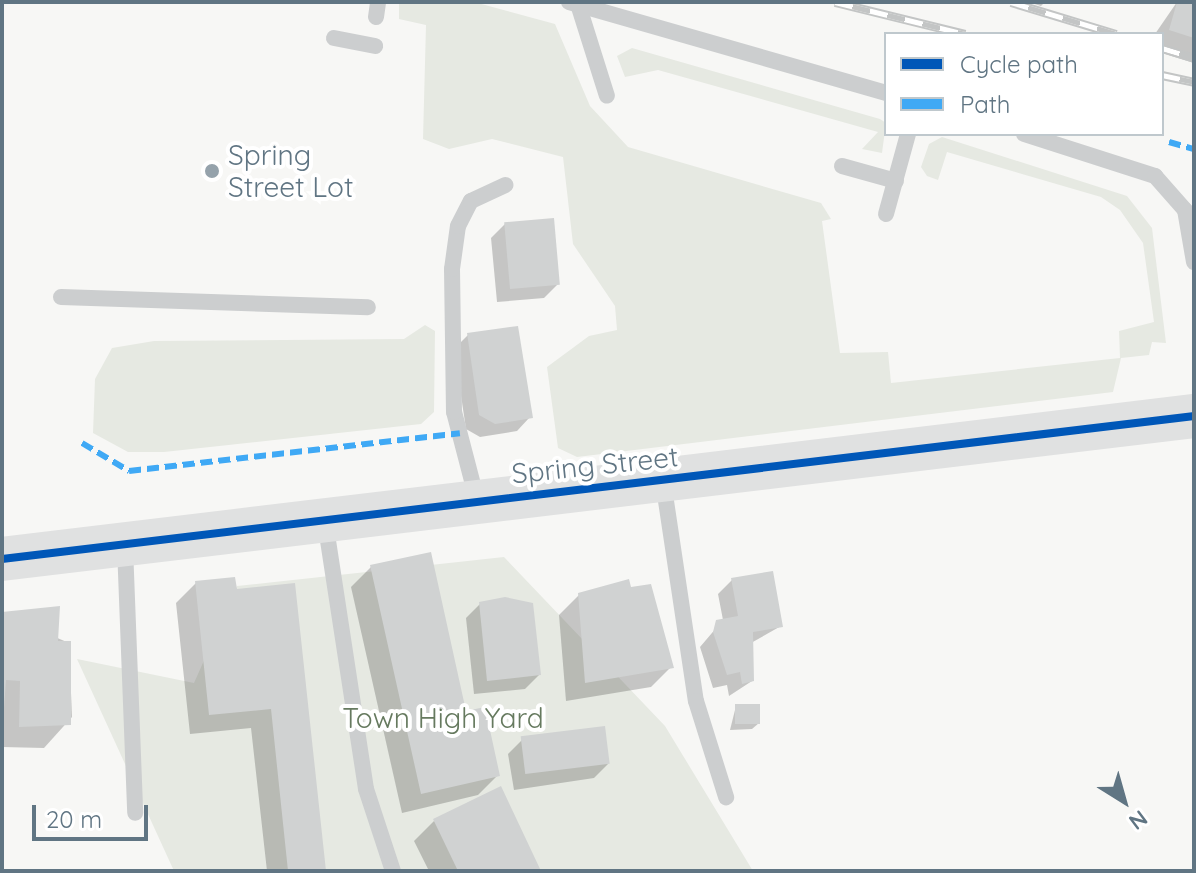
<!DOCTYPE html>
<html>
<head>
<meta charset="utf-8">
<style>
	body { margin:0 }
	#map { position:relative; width:1196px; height:873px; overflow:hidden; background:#f7f7f5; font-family:Quicksand,sans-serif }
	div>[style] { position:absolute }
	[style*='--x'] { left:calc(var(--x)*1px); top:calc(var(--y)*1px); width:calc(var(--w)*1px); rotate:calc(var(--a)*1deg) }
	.green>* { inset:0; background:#e6e9e2 }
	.shadow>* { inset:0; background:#0003 }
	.building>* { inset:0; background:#d0d2d2; transform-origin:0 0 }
	.lane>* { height:16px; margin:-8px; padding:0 8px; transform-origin:8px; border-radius:8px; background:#cccecf }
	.secondary>* { height:44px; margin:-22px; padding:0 22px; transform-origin:22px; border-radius:22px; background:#e0e1e1 }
	.rail>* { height:9px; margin-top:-4.5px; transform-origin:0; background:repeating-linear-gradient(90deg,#fff 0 18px,#c3c5c5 0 36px); box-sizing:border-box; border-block:2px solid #c3c5c5 }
	.quiet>* { height:6px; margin-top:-3px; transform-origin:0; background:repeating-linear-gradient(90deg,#3fa9f5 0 12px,transparent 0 18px) }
	.cycleway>* { height:8px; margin:-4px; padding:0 4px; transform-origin:4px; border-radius:4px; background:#0057b8 }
	.dots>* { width:22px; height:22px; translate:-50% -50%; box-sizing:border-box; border:4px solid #fff; border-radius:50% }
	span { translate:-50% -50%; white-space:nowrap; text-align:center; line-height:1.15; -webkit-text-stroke:8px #fff; paint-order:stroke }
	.poi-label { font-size:28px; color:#607583 }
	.left { translate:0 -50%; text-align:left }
	.street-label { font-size:28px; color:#607583 }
	.park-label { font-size:28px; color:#667a5f }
	.frame { position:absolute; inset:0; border:4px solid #607583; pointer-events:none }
	.legend { position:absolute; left:884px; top:32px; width:280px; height:104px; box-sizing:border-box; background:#fff; border:2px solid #bfc8cd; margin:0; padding:10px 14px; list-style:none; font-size:24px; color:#607583 }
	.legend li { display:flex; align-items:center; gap:16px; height:40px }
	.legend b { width:40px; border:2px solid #bfc8cd }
	.north { position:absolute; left:1084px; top:761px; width:80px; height:80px; -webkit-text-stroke:6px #fff; paint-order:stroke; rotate:143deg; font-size:22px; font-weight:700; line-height:32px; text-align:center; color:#607583 }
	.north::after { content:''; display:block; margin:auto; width:28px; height:36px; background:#607583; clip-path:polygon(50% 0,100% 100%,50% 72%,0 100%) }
	.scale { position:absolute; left:32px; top:805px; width:116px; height:36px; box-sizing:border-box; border:4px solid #607583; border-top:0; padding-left:10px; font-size:24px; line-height:28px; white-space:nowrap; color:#607583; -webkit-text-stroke:6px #fff; paint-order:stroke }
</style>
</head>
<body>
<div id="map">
	<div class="green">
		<i style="clip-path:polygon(399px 2px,474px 2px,555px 24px,590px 106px,628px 147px,821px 203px,831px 219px,822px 221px,840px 353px,888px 352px,891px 383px,1120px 358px,1119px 331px,1154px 322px,1143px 243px,1120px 210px,1101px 197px,947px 152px,938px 180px,927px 176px,921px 167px,929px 144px,942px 137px,1127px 196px,1152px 228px,1166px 343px,1152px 342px,1149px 355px,1121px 358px,1113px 392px,577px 457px,558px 448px,547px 367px,589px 336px,617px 330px,615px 306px,573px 244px,563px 157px,492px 139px,449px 149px,423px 139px,426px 25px,399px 19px)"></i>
		<i style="clip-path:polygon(632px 48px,880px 119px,886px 123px,882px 153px,862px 149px,878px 132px,658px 70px,625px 77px,617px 56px)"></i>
		<i style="clip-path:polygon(425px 325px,435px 331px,434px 412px,421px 424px,164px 452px,128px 452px,93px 433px,95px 379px,112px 348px,154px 341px,404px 339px)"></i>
		<i style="clip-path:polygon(504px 557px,665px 726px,753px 871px,174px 871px,77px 659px,194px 683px,237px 586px)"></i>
	</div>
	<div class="shadow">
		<i style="clip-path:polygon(1028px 2px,1045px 2px,1041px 6px)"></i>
		<i style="clip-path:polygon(1177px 2px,1194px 5px,1194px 63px,1162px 53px,1162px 34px,1155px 34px)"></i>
		<i style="clip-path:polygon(505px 224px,558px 284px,544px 298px,497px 302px,491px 238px)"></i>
		<i style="clip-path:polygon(468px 335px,530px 417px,517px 431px,480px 437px,466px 429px,454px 349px)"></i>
		<i style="clip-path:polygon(371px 567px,498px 775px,478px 795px,402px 813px,351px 587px)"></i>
		<i style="clip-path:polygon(732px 580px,781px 626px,751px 643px,752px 681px,729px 696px,727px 685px,713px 688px,700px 647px,723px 620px,718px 594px)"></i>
		<i style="clip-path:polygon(196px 583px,235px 591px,324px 871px,267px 871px,251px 728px,190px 734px,176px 603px)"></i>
		<i style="clip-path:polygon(579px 595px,671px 667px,651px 687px,566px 701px,559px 615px)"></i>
		<i style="clip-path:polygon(480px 604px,539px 675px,525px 689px,474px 694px,466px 618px)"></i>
		<i style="clip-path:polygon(2px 614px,69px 643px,72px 717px,44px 748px,2px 747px)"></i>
		<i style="clip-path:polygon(736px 706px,759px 723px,752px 729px,730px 730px)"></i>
		<i style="clip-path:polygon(522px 740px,608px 764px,594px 778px,514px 790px,508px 754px)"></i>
		<i style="clip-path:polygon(434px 821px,539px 871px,429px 871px,414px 841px)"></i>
	</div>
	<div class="building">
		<i style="clip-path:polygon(1177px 2px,1194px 3px,1194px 38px,1169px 30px)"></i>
		<i style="left:554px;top:218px;width:67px;height:50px;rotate:85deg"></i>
		<i style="clip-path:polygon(518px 326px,533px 418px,495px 424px,479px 415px,467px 333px)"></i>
		<i style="clip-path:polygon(431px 552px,466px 711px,485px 707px,500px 776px,421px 794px,370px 565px)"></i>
		<i style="clip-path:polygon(773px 571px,783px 627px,753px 632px,754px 681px,742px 684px,740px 672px,727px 675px,713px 632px,716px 620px,738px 616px,731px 578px)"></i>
		<i style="clip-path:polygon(235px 577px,237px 589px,295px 583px,326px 871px,288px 871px,271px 709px,209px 715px,195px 581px)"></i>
		<i style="clip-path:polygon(629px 579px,631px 587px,651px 584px,674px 668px,585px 683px,578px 593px)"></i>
		<i style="clip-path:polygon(505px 597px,533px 603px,541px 675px,487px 681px,479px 602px)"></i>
		<i style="clip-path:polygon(60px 606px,58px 641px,71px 641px,71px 725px,19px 727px,20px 681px,6px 680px,2px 736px,2px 612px)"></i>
		<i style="left:735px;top:704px;width:25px;height:20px"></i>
		<i style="left:605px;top:726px;width:38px;height:85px;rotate:83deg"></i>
		<i style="clip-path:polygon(501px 786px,541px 871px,458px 871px,433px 819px)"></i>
	</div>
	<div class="lane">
		<i style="--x:569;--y:2;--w:330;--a:16"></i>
		<i style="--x:578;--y:4;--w:96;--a:72.5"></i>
		<i style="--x:376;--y:17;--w:15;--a:-82"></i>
		<i style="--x:334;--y:38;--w:42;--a:11"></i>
		<i style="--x:1024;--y:134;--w:138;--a:17.8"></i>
		<i style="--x:1155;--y:176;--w:45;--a:48.6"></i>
		<i style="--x:1185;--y:210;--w:53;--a:80.2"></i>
		<i style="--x:842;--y:166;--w:56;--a:15.5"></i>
		<i style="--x:886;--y:214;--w:83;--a:-74.6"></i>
		<i style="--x:61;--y:297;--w:307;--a:1.9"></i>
		<i style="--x:663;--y:481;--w:222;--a:81.5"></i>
		<i style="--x:696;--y:701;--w:101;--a:72.6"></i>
		<i style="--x:477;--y:500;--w:91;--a:-104.6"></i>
		<i style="--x:454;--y:412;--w:143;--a:-90.8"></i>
		<i style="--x:452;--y:269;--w:43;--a:-82.1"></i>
		<i style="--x:458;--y:226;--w:28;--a:-63"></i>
		<i style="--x:471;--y:201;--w:38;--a:-25"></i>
		<i style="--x:325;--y:521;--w:271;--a:81.3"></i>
		<i style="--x:366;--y:789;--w:86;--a:71.8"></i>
		<i style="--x:125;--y:547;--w:266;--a:87.8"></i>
	</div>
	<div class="secondary">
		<i style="--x:2;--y:559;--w:1201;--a:-6.84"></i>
	</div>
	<div class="rail">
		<i style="--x:835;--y:2;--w:134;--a:13.8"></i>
		<i style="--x:1011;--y:2;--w:110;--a:16.9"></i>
		<i style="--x:1162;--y:48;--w:34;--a:17"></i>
		<i style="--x:1162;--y:75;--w:33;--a:12"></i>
	</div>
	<div class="quiet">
		<i style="--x:1169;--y:142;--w:26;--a:16"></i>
		<i style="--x:82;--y:443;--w:55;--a:30.8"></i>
		<i style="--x:129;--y:471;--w:333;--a:-6.5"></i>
	</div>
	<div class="cycleway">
		<i style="--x:2;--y:559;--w:1201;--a:-6.84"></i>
	</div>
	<div class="dots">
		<i style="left:212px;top:171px;background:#95a2ab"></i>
	</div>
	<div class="poi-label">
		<span class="left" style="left:228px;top:171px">Spring<br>Street Lot</span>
	</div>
	<div class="street-label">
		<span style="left:595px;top:465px;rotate:-6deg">Spring Street</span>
	</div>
	<div class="park-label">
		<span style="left:443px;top:718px">Town High Yard</span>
	</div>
	<div class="frame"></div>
	<ul class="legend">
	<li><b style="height:10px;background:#0057b8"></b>Cycle path</li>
	<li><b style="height:10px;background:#3fa9f5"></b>Path</li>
	</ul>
	<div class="north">N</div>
	<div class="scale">20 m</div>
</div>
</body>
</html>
